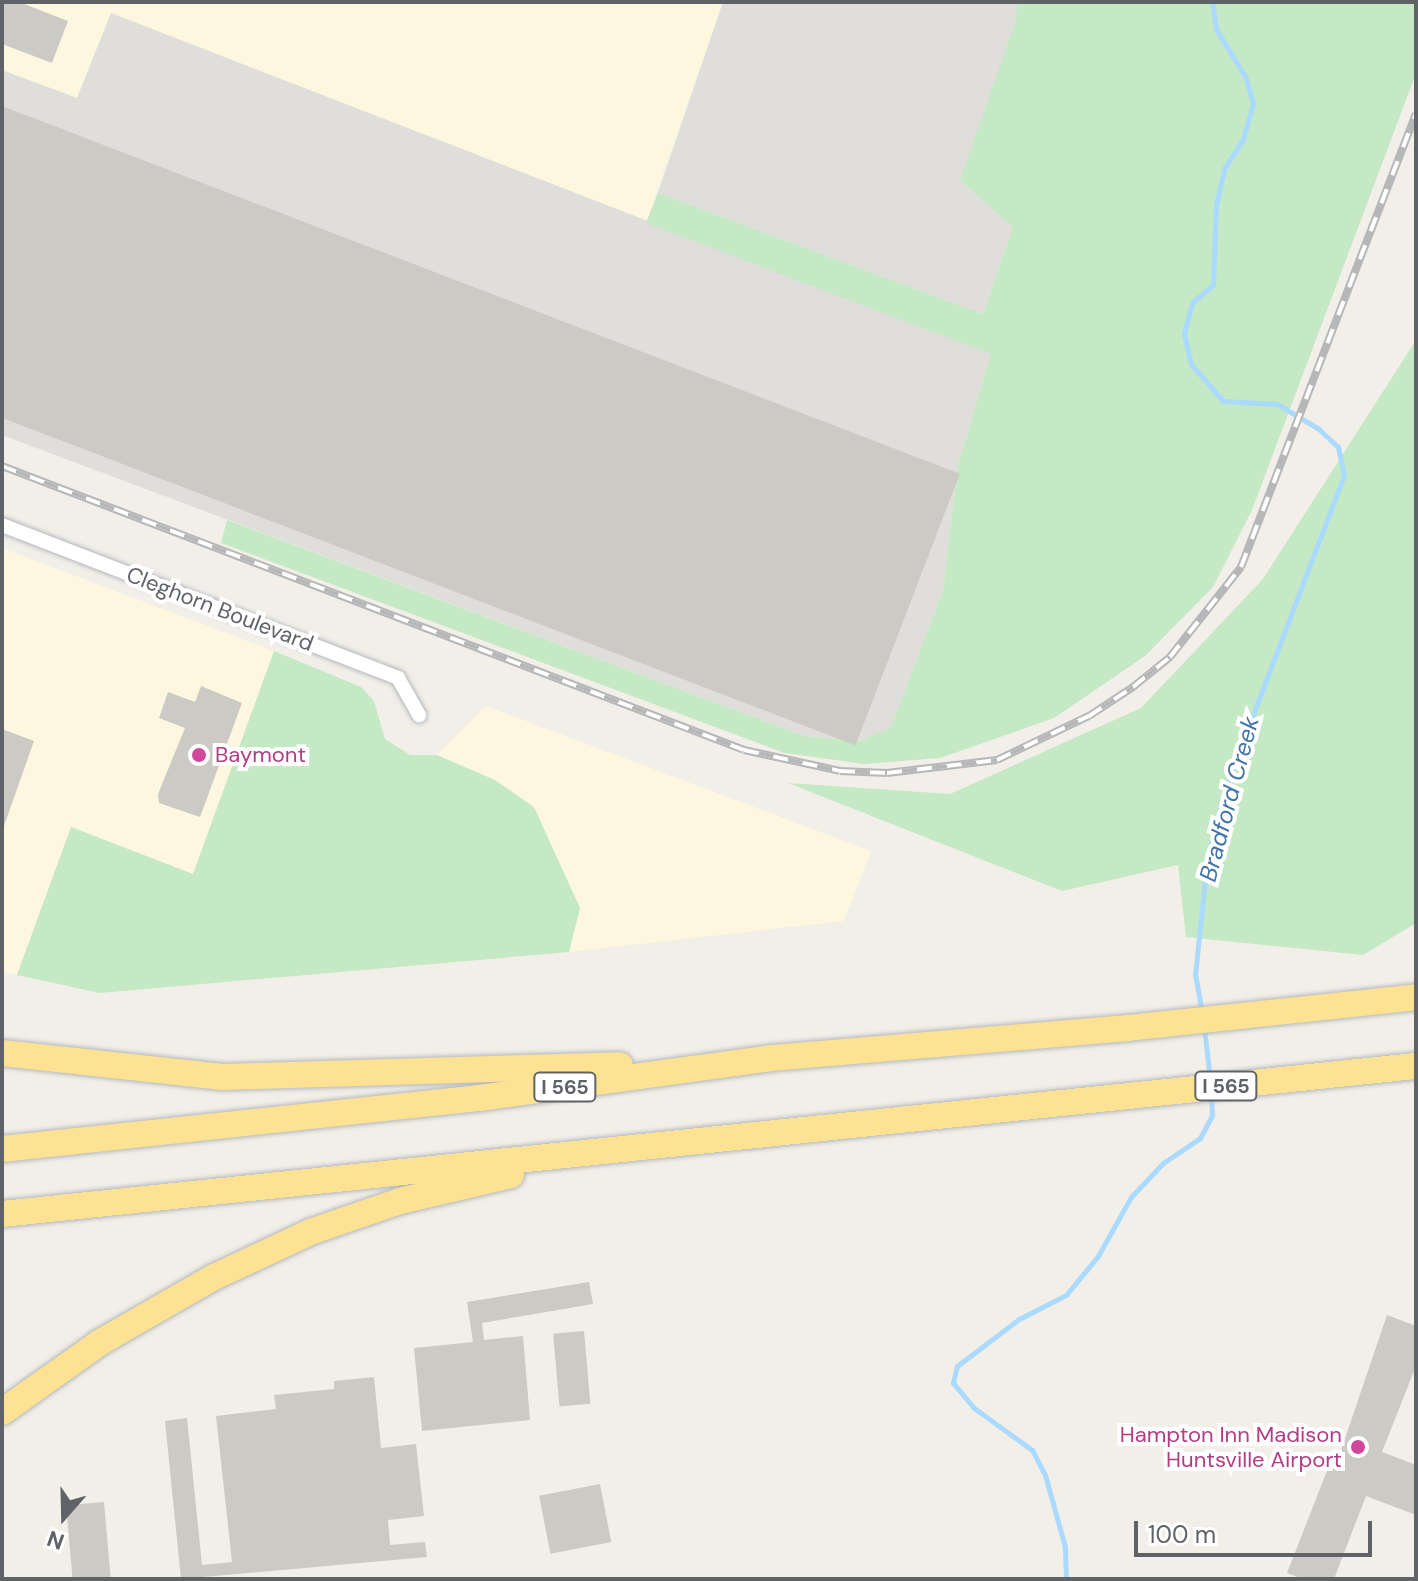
<!DOCTYPE html>
<html>
<head>
<meta charset="utf-8">
<style>
	body { margin:0 }
	#map { position:relative; width:1418px; height:1581px; overflow:hidden; background:#f1efe8; font-family:"DM Sans",sans-serif }
	div>[style] { position:absolute }
	[style*='--x'] { left:calc(var(--x)*1px); top:calc(var(--y)*1px); width:calc(var(--w)*1px); rotate:calc(var(--a)*1deg) }
	.commercial>* { inset:0; background:#fef7e0 }
	.industrial>* { inset:0; background:#e0deda }
	.green>* { inset:0; background:#c5e8c5 }
	.stream>* { height:5px; margin:-2.5px; padding:0 2.5px; transform-origin:2.5px; border-radius:2.5px; background:#aadaff }
	.building>* { inset:0; background:#cccac5; transform-origin:0 0 }
	.roads { filter:drop-shadow(0 0 2px #b5b8bc) drop-shadow(0 0 2px #b5b8bc) }
	.street>* { height:14px; margin:-7px; padding:0 7px; transform-origin:7px; border-radius:7px; background:#fff }
	.highway>* { height:26px; margin:-13px; padding:0 13px; transform-origin:13px; border-radius:13px; background:#fde293 }
	.rail>* { height:8px; margin-top:-4px; transform-origin:0; background:repeating-linear-gradient(90deg,#fff 0 15px,#b6b7b8 0 30px); box-sizing:border-box; border-block:2px solid #b6b7b8 }
	.dots>* { width:22px; height:22px; translate:-50% -50%; box-sizing:border-box; border:4px solid #fff; border-radius:50% }
	span { translate:-50% -50%; white-space:nowrap; text-align:center; line-height:1.15; -webkit-text-stroke:8px #fff; paint-order:stroke }
	.shield-label span { padding:2px 6px; background:#fff; border:2px solid; border-radius:6px; -webkit-text-stroke-width:0 }
	.shield-label { font-size:20px; color:#5f6368; font-weight:700 }
	.street-label { font-size:22px; color:#5f6368 }
	.hotel-label { font-size:22px; color:#b23c85 }
	.left { translate:0 -50%; text-align:left }
	.right { translate:-100% -50%; text-align:right }
	.water-label { font-size:24px; color:#4174aa; font-style:italic }
	.frame { position:absolute; inset:0; border:4px solid #5f6368; pointer-events:none }
	.north { position:absolute; left:24px; top:1477px; width:80px; height:80px; -webkit-text-stroke:6px #fff; paint-order:stroke; rotate:200deg; font-size:22px; font-weight:700; line-height:32px; text-align:center; color:#5f6368 }
	.north::after { content:''; display:block; margin:auto; width:28px; height:36px; background:#5f6368; clip-path:polygon(50% 0,100% 100%,50% 72%,0 100%) }
	.scale { position:absolute; left:1134px; top:1521px; width:238px; height:36px; box-sizing:border-box; border:4px solid #5f6368; border-top:0; padding-left:10px; font-size:24px; line-height:28px; white-space:nowrap; color:#5f6368; -webkit-text-stroke:6px #fff; paint-order:stroke }
</style>
</head>
<body>
<div id="map">
	<div class="commercial">
		<i style="clip-path:polygon(2px 2px,723px 2px,646px 223px,111px 13px,77px 98px,2px 70px)"></i>
		<i style="clip-path:polygon(2px 548px,274px 651px,193px 874px,71px 827px,17px 975px,2px 972px)"></i>
		<i style="clip-path:polygon(486px 706px,871px 851px,844px 921px,569px 952px,580px 908px,495px 780px,437px 755px)"></i>
	</div>
	<div class="industrial">
		<i style="clip-path:polygon(723px 2px,1018px 2px,1013px 227px,983px 314px,658px 193px)"></i>
		<i style="clip-path:polygon(111px 13px,991px 354px,958px 465px,943px 590px,891px 727px,861px 741px,804px 736px,2px 435px,2px 70px,77px 98px)"></i>
	</div>
	<div class="green">
		<i style="clip-path:polygon(1018px 2px,1416px 2px,1416px 73px,1252px 510px,1213px 587px,1145px 656px,1054px 718px,940px 758px,864px 764px,785px 753px,221px 543px,227px 520px,804px 736px,861px 741px,891px 727px,943px 590px,958px 465px,991px 354px,646px 223px,658px 193px,983px 314px,1013px 227px,960px 180px,1015px 23px)"></i>
		<i style="clip-path:polygon(1416px 340px,1416px 923px,1363px 955px,1186px 937px,1178px 865px,1062px 891px,788px 783px,950px 794px,1141px 708px,1263px 579px)"></i>
		<i style="clip-path:polygon(274px 651px,361px 687px,374px 701px,385px 739px,410px 755px,437px 755px,495px 780px,534px 807px,580px 908px,569px 952px,100px 993px,17px 975px,71px 827px,193px 874px)"></i>
	</div>
	<div class="stream">
		<i style="--x:1202;--y:1013;--w:39;--a:-100"></i>
		<i style="--x:1195;--y:975;--w:116;--a:-84"></i>
		<i style="--x:1207;--y:860;--w:71;--a:-76.2"></i>
		<i style="--x:1224;--y:791;--w:338;--a:-69.2"></i>
		<i style="--x:1344;--y:475;--w:29;--a:-102"></i>
		<i style="--x:1338;--y:447;--w:26;--a:-137"></i>
		<i style="--x:1319;--y:429;--w:49;--a:-149.2"></i>
		<i style="--x:1277;--y:404;--w:54;--a:-176.8"></i>
		<i style="--x:1223;--y:401;--w:49;--a:-130.9"></i>
		<i style="--x:1191;--y:364;--w:32;--a:-103"></i>
		<i style="--x:1184;--y:333;--w:31;--a:-75"></i>
		<i style="--x:1192;--y:303;--w:28;--a:-41"></i>
		<i style="--x:1213;--y:285;--w:80;--a:-87.9"></i>
		<i style="--x:1216;--y:205;--w:39;--a:-77"></i>
		<i style="--x:1225;--y:167;--w:33;--a:-57"></i>
		<i style="--x:1243;--y:139;--w:37;--a:-74"></i>
		<i style="--x:1253;--y:103;--w:26;--a:-106"></i>
		<i style="--x:1246;--y:78;--w:57;--a:-121.5"></i>
		<i style="--x:1216;--y:29;--w:27;--a:-98"></i>
		<i style="--x:1204;--y:1027;--w:53;--a:83.5"></i>
		<i style="--x:1066;--y:1579;--w:32;--a:-92"></i>
		<i style="--x:1065;--y:1547;--w:75;--a:-105.5"></i>
		<i style="--x:1045;--y:1475;--w:28;--a:-117"></i>
		<i style="--x:1032;--y:1450;--w:72;--a:-144.1"></i>
		<i style="--x:974;--y:1408;--w:33;--a:-130"></i>
		<i style="--x:953;--y:1383;--w:17;--a:-77"></i>
		<i style="--x:957;--y:1366;--w:78;--a:-37.2"></i>
		<i style="--x:1019;--y:1319;--w:53;--a:-27.1"></i>
		<i style="--x:1066;--y:1295;--w:50;--a:-50.6"></i>
		<i style="--x:1098;--y:1256;--w:68;--a:-60.8"></i>
		<i style="--x:1131;--y:1197;--w:47;--a:-46.7"></i>
		<i style="--x:1163;--y:1163;--w:45;--a:-34"></i>
		<i style="--x:1200;--y:1138;--w:26;--a:-62"></i>
		<i style="--x:1212;--y:1115;--w:21;--a:-93"></i>
	</div>
	<div class="building">
		<i style="clip-path:polygon(2px 2px,19px 2px,68px 21px,52px 63px,2px 44px)"></i>
		<i style="left:2px;top:106px;width:1026px;height:291px;rotate:21deg"></i>
		<i style="clip-path:polygon(201px 686px,242px 703px,200px 817px,159px 803px,158px 794px,185px 728px,159px 718px,168px 692px,195px 702px)"></i>
		<i style="clip-path:polygon(2px 729px,34px 741px,4px 826px,2px 826px)"></i>
		<i style="clip-path:polygon(589px 1282px,593px 1304px,482px 1323px,484px 1340px,523px 1336px,530px 1420px,422px 1431px,414px 1348px,473px 1342px,467px 1302px)"></i>
		<i style="clip-path:polygon(1387px 1315px,1416px 1326px,1416px 1366px,1382px 1452px,1416px 1465px,1416px 1515px,1366px 1496px,1334px 1579px,1303px 1579px,1287px 1573px,1330px 1463px,1336px 1465px)"></i>
		<i style="left:584px;top:1331px;width:73px;height:31px;rotate:85deg"></i>
		<i style="clip-path:polygon(374px 1377px,381px 1448px,416px 1444px,424px 1516px,388px 1520px,390px 1545px,425px 1542px,427px 1557px,181px 1579px,165px 1421px,187px 1418px,202px 1565px,232px 1562px,216px 1416px,276px 1409px,274px 1395px,334px 1389px,334px 1381px)"></i>
		<i style="left:600px;top:1484px;width:59px;height:62px;rotate:79deg"></i>
		<i style="left:104px;top:1502px;width:77px;height:38px;rotate:85deg"></i>
	</div>
	<div class="roads">
		<div class="street">
			<i style="--x:2;--y:525;--w:425;--a:21.1"></i>
			<i style="--x:398;--y:678;--w:43;--a:60.4"></i>
		</div>
		<div class="highway">
			<i style="--x:2;--y:1053;--w:222;--a:6.2"></i>
			<i style="--x:223;--y:1077;--w:397;--a:-1.7"></i>
			<i style="--x:2;--y:1149;--w:481;--a:-6.1"></i>
			<i style="--x:480;--y:1098;--w:294;--a:-7.8"></i>
			<i style="--x:771;--y:1058;--w:358;--a:-4.8"></i>
			<i style="--x:1128;--y:1028;--w:290;--a:-6.1"></i>
			<i style="--x:2;--y:1214;--w:1422;--a:-5.98"></i>
			<i style="--x:2;--y:1412;--w:119;--a:-35.4"></i>
			<i style="--x:99;--y:1343;--w:130;--a:-29.9"></i>
			<i style="--x:212;--y:1278;--w:111;--a:-25"></i>
			<i style="--x:313;--y:1231;--w:92;--a:-19"></i>
			<i style="--x:400;--y:1201;--w:114;--a:-13.2"></i>
		</div>
	</div>
	<div class="rail">
		<i style="--x:2;--y:466;--w:794;--a:20.94"></i>
		<i style="--x:744;--y:750;--w:98;--a:12.3"></i>
		<i style="--x:840;--y:771;--w:47;--a:2.4"></i>
		<i style="--x:887;--y:773;--w:111;--a:-6.7"></i>
		<i style="--x:997;--y:760;--w:102;--a:-25.6"></i>
		<i style="--x:1089;--y:716;--w:53;--a:-33.4"></i>
		<i style="--x:1133;--y:687;--w:48;--a:-39"></i>
		<i style="--x:1170;--y:657;--w:115;--a:-51.7"></i>
		<i style="--x:1241;--y:567;--w:486;--a:-68.9"></i>
	</div>
	<div class="dots">
		<i style="left:199px;top:755px;background:#d1479c"></i>
		<i style="left:1358px;top:1447px;background:#d1479c"></i>
	</div>
	<div class="shield-label">
		<span style="left:1226px;top:1086px">I 565</span>
		<span style="left:565px;top:1087px">I 565</span>
	</div>
	<div class="street-label">
		<span style="left:220px;top:609px;rotate:21deg">Cleghorn Boulevard</span>
	</div>
	<div class="hotel-label">
		<span class="left" style="left:215px;top:755px">Baymont</span>
		<span class="right" style="left:1342px;top:1447px">Hampton Inn Madison<br>Huntsville Airport</span>
	</div>
	<div class="water-label">
		<span style="left:1229px;top:799px;rotate:-75deg">Bradford Creek</span>
	</div>
	<div class="frame"></div>
	<div class="north">N</div>
	<div class="scale">100 m</div>
</div>
</body>
</html>
